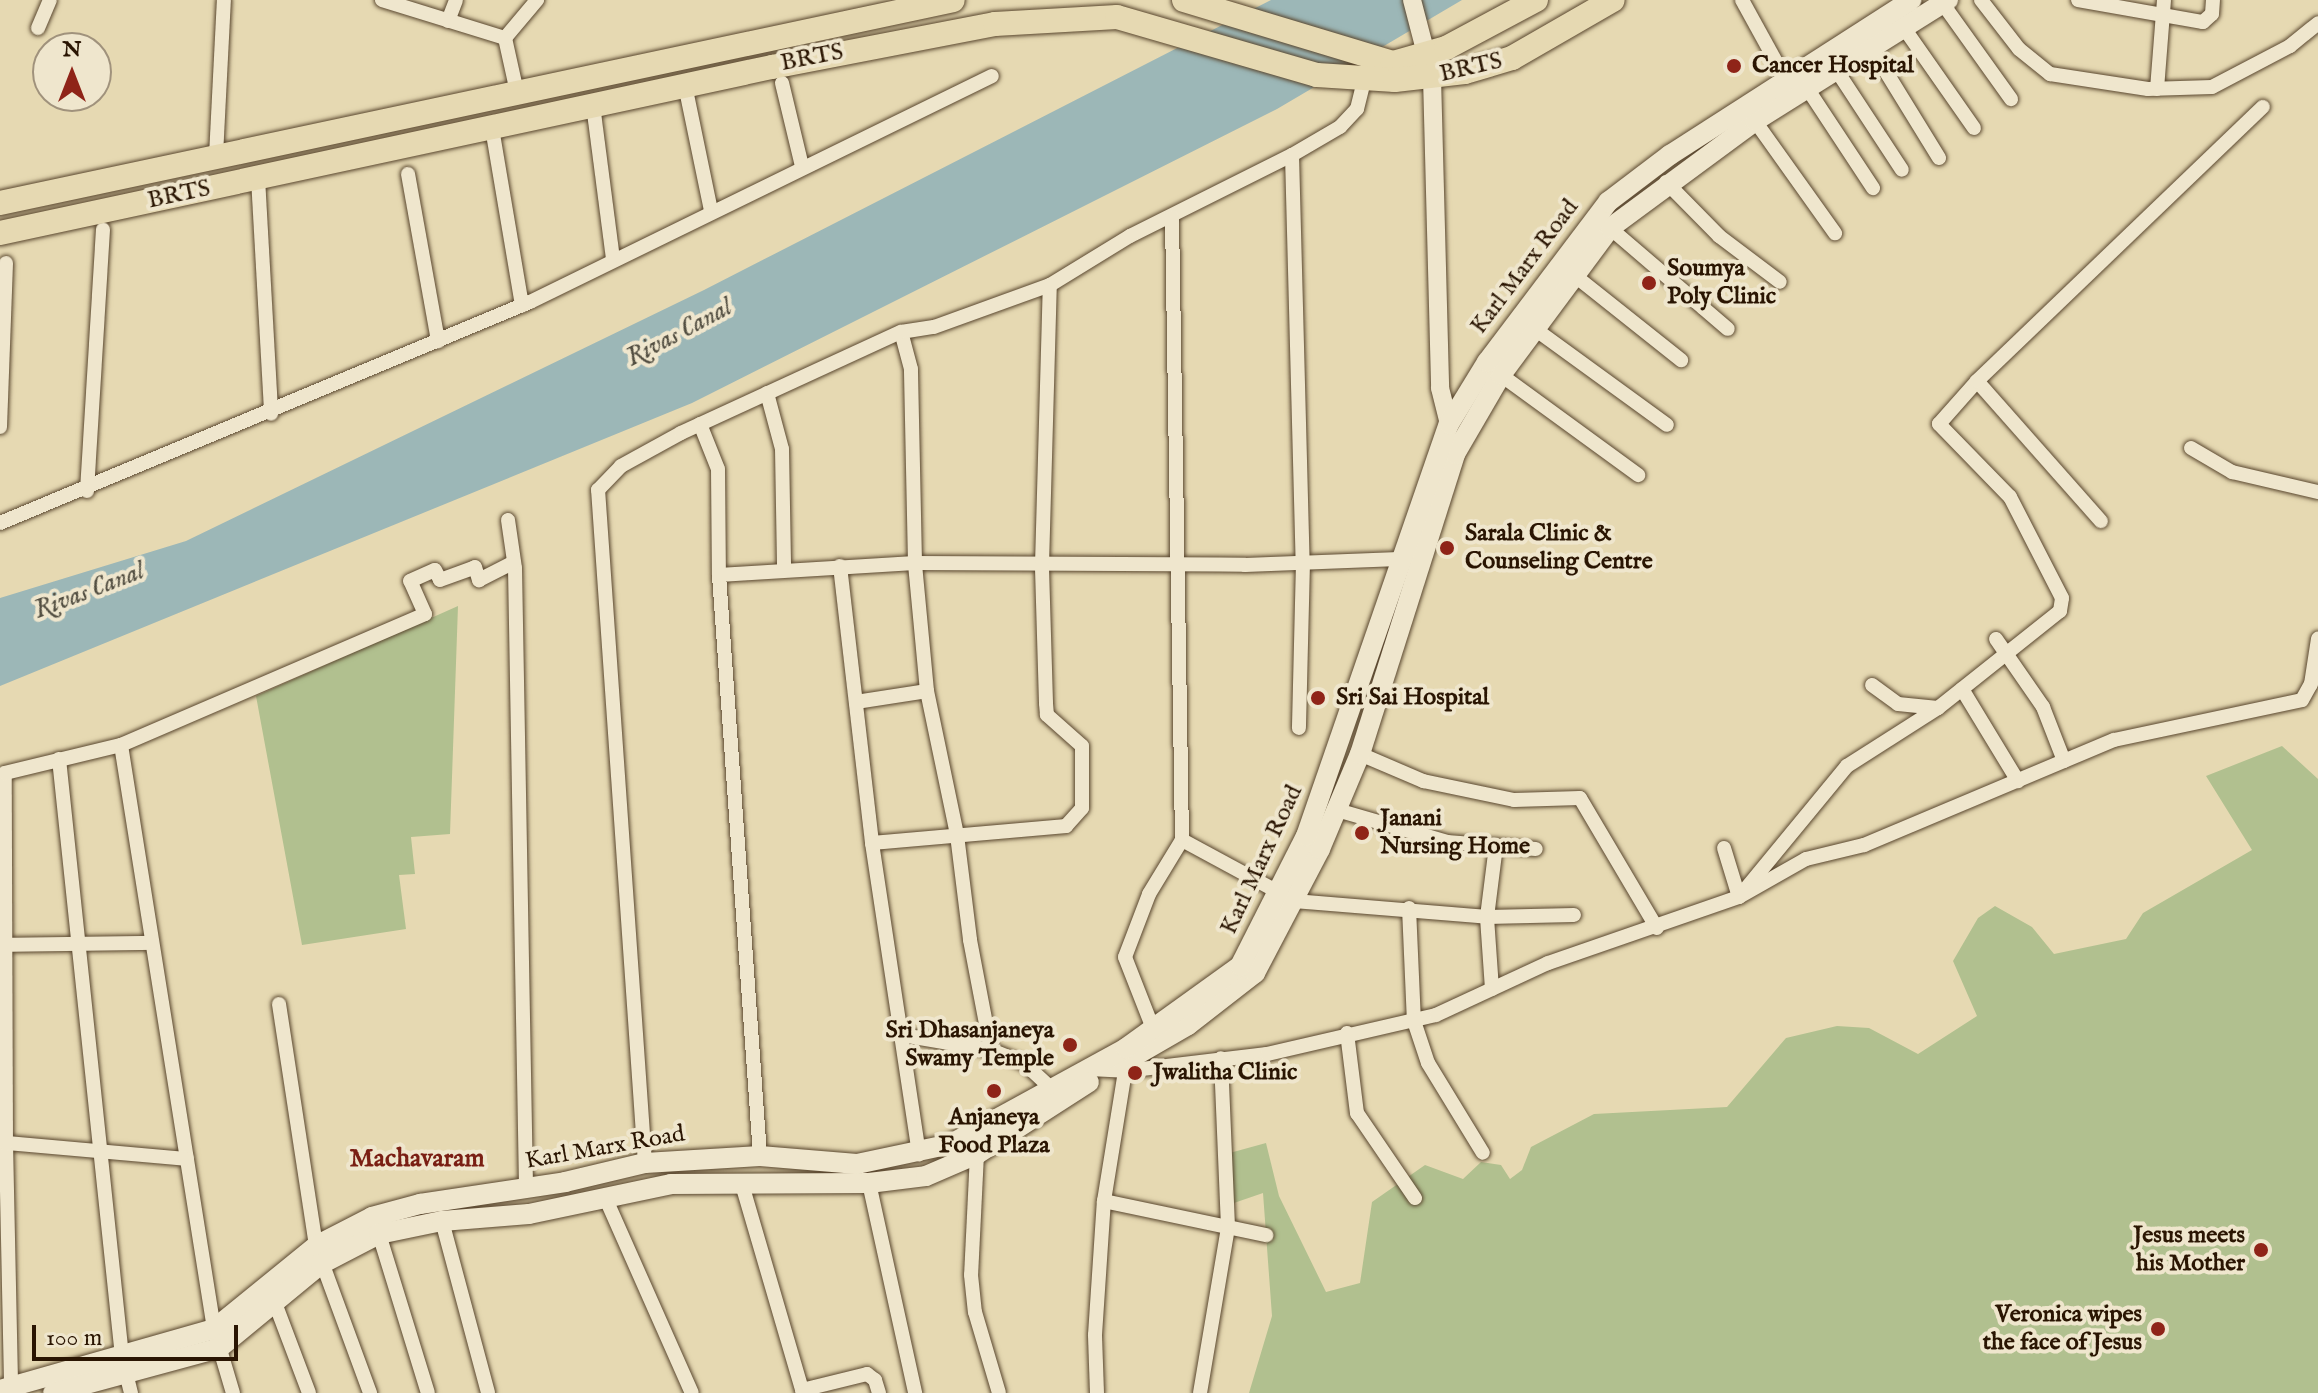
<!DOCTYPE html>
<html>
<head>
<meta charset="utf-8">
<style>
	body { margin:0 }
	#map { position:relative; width:2318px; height:1393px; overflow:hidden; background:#e6d9b2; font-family:"IM FELL English",serif }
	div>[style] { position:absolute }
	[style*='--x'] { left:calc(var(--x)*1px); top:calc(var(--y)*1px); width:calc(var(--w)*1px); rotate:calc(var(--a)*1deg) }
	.green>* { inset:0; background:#b1c08f }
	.water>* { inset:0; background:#9cb7b7 }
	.roads { filter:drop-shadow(0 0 2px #59462e) drop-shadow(0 0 2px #59462e) }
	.minor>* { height:14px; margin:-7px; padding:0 7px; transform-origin:7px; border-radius:7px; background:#efe6cd }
	.tertiary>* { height:18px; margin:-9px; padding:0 9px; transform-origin:9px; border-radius:9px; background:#efe6cd }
	.secondary>* { height:20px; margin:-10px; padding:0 10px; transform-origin:10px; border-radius:10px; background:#efe6cd }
	.primary>* { height:24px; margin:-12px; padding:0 12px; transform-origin:12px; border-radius:12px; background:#e6d9b2 }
	.dots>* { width:22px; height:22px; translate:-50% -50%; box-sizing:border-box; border:4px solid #efe6cd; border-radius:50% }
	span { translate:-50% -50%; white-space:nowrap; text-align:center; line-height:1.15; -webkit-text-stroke:8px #efe6cd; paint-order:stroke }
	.street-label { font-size:24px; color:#2a1502 }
	.poi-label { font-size:24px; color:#2a1502; font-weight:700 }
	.left { translate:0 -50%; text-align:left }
	.right { translate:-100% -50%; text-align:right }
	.water-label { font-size:26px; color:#524e41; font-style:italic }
	.neighbourhood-label { font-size:26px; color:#7a1f14; font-weight:700 }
	.north { position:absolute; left:32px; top:32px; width:80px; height:80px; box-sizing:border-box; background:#efe6cd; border:2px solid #a0927c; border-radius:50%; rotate:0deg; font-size:22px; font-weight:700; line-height:32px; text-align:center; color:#2a1502 }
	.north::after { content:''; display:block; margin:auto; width:28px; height:36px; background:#8f2418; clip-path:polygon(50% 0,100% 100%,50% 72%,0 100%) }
	.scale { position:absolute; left:32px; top:1325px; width:206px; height:36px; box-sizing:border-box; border:4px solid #2a1502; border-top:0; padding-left:10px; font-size:24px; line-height:28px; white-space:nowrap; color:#2a1502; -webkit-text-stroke:6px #efe6cd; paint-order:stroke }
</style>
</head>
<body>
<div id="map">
	<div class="green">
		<i style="clip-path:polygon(458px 606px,450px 834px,411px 837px,415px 874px,399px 875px,406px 929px,302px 945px,256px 696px)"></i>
		<i style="clip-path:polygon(2282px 746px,2318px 779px,2318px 1393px,1249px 1393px,1272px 1316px,1263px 1193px,1231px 1204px,1226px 1154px,1266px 1143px,1279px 1196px,1326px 1292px,1360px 1283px,1372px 1202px,1425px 1165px,1463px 1179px,1481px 1162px,1501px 1165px,1510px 1179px,1522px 1170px,1531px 1147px,1594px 1114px,1727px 1107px,1786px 1038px,1837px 1026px,1869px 1028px,1918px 1054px,1977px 1016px,1953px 961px,1978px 918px,1995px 906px,2032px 927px,2054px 954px,2126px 939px,2143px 913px,2252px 850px,2206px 776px)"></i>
	</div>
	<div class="water">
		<i style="clip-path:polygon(1271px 0,1462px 0,1277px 109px,692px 403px,0 686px,0 598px,186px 541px,704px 290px)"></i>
	</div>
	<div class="roads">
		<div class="minor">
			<i style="--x:382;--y:0;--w:129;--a:17.2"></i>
			<i style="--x:505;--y:38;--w:55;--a:77.5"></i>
			<i style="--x:1742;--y:0;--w:91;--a:61.2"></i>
			<i style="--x:1981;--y:0;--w:62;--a:52.2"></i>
			<i style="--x:2019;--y:49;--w:40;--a:39"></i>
			<i style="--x:2050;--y:74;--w:99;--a:8.7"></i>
			<i style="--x:2148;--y:89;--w:64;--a:-1.8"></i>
			<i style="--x:2212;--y:87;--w:88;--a:-27.7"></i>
			<i style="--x:2290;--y:46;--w:36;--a:-39"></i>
			<i style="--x:2078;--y:0;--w:127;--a:10"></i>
			<i style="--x:2203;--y:22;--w:12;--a:-42"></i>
			<i style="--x:2212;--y:14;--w:14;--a:-86"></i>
			<i style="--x:1943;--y:4;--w:117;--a:54.4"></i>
			<i style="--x:448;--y:21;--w:22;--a:-69"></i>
			<i style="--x:38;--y:28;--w:30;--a:-67"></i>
			<i style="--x:1904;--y:28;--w:122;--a:55"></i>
			<i style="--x:505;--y:38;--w:50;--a:-49.9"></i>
			<i style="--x:1872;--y:49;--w:128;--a:58.4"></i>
			<i style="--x:1837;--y:71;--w:118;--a:56.7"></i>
			<i style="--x:782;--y:83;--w:85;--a:76.5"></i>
			<i style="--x:685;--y:85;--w:128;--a:78.3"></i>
			<i style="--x:1807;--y:88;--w:120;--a:56.6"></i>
			<i style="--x:2157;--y:89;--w:89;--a:-85.5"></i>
			<i style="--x:593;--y:105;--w:156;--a:82.6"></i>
			<i style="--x:1755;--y:121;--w:138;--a:54.5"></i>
			<i style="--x:492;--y:128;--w:180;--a:80.4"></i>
			<i style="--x:1292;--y:155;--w:407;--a:88.5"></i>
			<i style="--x:1303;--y:562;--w:166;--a:91.4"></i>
			<i style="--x:216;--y:156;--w:156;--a:-87.1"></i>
			<i style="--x:408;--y:174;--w:170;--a:79.8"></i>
			<i style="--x:258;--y:178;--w:236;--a:86.8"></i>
			<i style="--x:1666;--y:182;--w:76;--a:45.5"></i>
			<i style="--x:1719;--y:236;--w:76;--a:37"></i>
			<i style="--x:1610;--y:228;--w:155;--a:40.6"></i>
			<i style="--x:1574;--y:275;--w:137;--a:38.5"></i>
			<i style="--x:1535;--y:329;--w:163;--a:36"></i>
			<i style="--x:1501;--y:375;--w:170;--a:36.1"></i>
			<i style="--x:1977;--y:381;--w:187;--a:48.5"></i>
			<i style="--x:767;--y:393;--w:58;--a:75"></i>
			<i style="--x:782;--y:449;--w:119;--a:89"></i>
			<i style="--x:700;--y:424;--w:48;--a:68.2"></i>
			<i style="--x:718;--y:469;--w:106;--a:89.5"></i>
			<i style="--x:719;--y:575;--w:582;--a:85.96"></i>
			<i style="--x:0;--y:427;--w:164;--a:-87.9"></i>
			<i style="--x:2191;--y:448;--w:48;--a:30.3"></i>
			<i style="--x:2232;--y:472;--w:88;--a:13.1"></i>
			<i style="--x:87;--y:491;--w:262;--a:-86.5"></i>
			<i style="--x:508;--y:520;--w:49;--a:81.7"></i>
			<i style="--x:515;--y:568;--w:620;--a:88.98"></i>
			<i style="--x:0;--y:523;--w:574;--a:-22.64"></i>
			<i style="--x:530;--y:302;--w:514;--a:-26.07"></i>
			<i style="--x:840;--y:566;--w:279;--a:83.4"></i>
			<i style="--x:872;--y:843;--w:315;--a:81.4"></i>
			<i style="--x:719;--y:575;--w:196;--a:-3.5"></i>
			<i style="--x:915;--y:563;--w:330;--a:0.3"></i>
			<i style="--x:1245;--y:565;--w:154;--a:-2.2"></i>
			<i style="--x:1996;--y:639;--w:83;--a:55.3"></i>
			<i style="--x:2043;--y:707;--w:58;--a:68.7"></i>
			<i style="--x:1872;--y:685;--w:32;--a:36"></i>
			<i style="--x:1898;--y:704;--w:40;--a:5.7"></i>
			<i style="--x:1962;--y:689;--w:108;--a:58.7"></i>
			<i style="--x:927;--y:691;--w:147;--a:78.2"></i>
			<i style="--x:957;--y:835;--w:106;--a:82.9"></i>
			<i style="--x:970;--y:940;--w:112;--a:79.2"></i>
			<i style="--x:856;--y:702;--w:72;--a:-8.8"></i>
			<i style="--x:927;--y:691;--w:129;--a:-95.4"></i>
			<i style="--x:915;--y:563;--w:194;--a:-91.2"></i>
			<i style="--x:911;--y:369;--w:38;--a:-105"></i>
			<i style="--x:901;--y:332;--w:33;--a:-9"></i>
			<i style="--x:934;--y:327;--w:123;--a:-19.9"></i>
			<i style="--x:1050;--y:285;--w:94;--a:-31.5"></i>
			<i style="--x:1130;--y:236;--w:181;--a:-26.6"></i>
			<i style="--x:1292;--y:155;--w:56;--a:-30.3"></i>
			<i style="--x:1340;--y:127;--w:25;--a:-47"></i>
			<i style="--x:1357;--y:109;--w:38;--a:-76"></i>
			<i style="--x:121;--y:745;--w:591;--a:80.95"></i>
			<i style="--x:214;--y:1329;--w:67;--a:73.5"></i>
			<i style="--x:1360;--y:754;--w:69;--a:23.2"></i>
			<i style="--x:1423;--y:781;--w:93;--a:11.8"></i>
			<i style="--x:1514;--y:800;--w:66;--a:-1.7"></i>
			<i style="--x:1580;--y:798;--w:151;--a:59.4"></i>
			<i style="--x:59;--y:759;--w:600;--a:83.98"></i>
			<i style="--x:1337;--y:810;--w:115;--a:16.2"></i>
			<i style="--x:1447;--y:842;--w:89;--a:4.5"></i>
			<i style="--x:1182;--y:840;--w:111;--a:28.4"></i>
			<i style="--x:872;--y:843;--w:195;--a:-5"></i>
			<i style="--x:1066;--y:826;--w:24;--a:-48"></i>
			<i style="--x:1082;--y:808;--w:62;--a:-90"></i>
			<i style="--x:1082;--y:746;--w:47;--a:-138.5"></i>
			<i style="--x:1047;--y:715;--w:12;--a:-95"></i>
			<i style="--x:1046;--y:703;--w:138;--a:-91.7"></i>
			<i style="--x:1042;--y:565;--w:280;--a:-88.4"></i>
			<i style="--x:1724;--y:848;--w:51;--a:73"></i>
			<i style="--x:1739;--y:897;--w:170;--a:-50.5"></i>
			<i style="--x:1847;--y:766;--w:108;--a:-32.5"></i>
			<i style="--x:1938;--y:708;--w:156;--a:-38.5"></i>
			<i style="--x:2060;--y:611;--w:13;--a:-81"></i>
			<i style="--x:2062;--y:598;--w:114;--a:-117.2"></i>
			<i style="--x:2010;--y:497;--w:102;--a:-134.2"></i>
			<i style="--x:1939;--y:424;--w:57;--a:-48.5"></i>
			<i style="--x:1977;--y:381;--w:396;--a:-43.8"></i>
			<i style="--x:1294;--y:901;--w:194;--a:4.7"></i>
			<i style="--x:1487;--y:917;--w:87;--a:-1.3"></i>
			<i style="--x:1409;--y:908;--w:113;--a:87.5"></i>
			<i style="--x:1414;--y:1021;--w:44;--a:71.6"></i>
			<i style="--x:1428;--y:1063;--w:105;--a:58.6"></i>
			<i style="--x:0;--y:945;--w:152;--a:-0.8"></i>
			<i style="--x:1492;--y:989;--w:72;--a:-94"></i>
			<i style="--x:1487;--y:917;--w:72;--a:-82.8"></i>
			<i style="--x:279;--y:1004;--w:245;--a:81.3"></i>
			<i style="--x:316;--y:1246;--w:157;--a:69.8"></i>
			<i style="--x:1152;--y:1026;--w:74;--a:-111.4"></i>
			<i style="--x:1125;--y:957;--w:67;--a:-69.1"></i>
			<i style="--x:1149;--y:894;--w:63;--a:-58.6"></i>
			<i style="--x:1182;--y:840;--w:623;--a:-90.92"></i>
			<i style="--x:1347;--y:1033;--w:81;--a:82.9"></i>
			<i style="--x:1357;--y:1113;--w:103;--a:55.7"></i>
			<i style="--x:902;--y:1035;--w:90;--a:9.6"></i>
			<i style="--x:991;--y:1050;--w:37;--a:22"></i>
			<i style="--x:1025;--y:1064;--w:37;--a:43"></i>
			<i style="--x:1089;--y:1069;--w:36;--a:3"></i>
			<i style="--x:1125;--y:1071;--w:143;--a:-6.8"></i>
			<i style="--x:1267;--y:1054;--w:173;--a:-13"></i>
			<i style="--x:1436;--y:1015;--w:123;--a:-24.9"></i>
			<i style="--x:1548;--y:963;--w:202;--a:-19.1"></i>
			<i style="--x:1739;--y:897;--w:77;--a:-29.6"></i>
			<i style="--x:1806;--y:859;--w:60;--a:-13.6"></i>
			<i style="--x:1864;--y:845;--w:271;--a:-22.8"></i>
			<i style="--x:2114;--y:740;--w:192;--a:-12"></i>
			<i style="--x:2302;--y:700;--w:18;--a:-61"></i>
			<i style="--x:2311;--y:684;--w:46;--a:-81.2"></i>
			<i style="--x:0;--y:1143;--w:6;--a:0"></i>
			<i style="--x:6;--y:1143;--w:243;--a:88.8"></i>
			<i style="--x:977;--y:1154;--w:121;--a:92.8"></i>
			<i style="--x:971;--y:1275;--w:37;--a:84"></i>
			<i style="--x:975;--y:1312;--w:84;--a:73.5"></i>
			<i style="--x:187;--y:1159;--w:182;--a:-174.9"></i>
			<i style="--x:6;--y:1143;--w:370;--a:-90.2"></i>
			<i style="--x:5;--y:773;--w:119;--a:-13.6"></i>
			<i style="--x:121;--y:745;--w:331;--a:-23.3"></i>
			<i style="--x:425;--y:614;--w:36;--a:-114"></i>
			<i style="--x:410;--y:581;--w:27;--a:-24"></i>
			<i style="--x:435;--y:570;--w:11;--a:63"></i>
			<i style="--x:440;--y:580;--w:37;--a:-20"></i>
			<i style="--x:475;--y:567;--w:14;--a:73"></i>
			<i style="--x:479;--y:580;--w:39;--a:-27"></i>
			<i style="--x:645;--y:1163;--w:675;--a:-93.99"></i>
			<i style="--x:598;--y:490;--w:33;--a:-46"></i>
			<i style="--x:621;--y:466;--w:68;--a:-28.8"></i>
			<i style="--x:681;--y:433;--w:242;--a:-24.7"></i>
			<i style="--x:741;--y:1181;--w:221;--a:73.7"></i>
			<i style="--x:869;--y:1183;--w:215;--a:77.6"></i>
			<i style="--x:605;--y:1197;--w:214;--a:66.1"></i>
			<i style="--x:1104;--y:1201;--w:166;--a:11.9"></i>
			<i style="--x:442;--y:1221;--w:178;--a:75"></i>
			<i style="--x:379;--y:1234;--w:166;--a:72.9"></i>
			<i style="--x:275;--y:1303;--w:96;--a:69.3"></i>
			<i style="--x:126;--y:1373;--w:21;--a:76"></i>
			<i style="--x:802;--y:1390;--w:67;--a:-13.8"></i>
			<i style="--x:867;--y:1374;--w:10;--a:37"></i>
			<i style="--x:875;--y:1380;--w:14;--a:73"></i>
			<i style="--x:1097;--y:1393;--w:58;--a:-92"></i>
			<i style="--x:1095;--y:1335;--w:134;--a:-86.2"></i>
			<i style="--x:1104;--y:1201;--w:132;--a:-80.8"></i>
			<i style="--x:1200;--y:1393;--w:168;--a:-80.4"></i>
			<i style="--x:1228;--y:1227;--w:169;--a:-92.4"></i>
		</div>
		<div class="tertiary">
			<i style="--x:1412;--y:0;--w:80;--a:75.4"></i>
			<i style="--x:1432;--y:77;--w:311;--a:88.5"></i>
			<i style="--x:1440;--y:388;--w:37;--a:76"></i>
		</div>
		<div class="secondary">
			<i style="--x:1124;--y:1062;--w:74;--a:-30"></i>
			<i style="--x:1188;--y:1025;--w:85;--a:-37.8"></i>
			<i style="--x:1255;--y:973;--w:140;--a:-62.3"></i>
			<i style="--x:1320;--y:849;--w:103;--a:-67.2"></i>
			<i style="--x:1360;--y:754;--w:315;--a:-72.4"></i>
			<i style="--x:1455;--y:454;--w:91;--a:-59.8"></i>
			<i style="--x:1501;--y:375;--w:183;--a:-53.4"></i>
			<i style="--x:1610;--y:228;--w:180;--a:-36.4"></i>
			<i style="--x:1755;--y:121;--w:228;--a:-32.1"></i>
			<i style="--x:0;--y:1390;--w:223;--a:-15.9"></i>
			<i style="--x:214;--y:1329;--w:132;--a:-39.1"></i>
			<i style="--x:316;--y:1246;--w:63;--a:-27.4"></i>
			<i style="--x:372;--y:1217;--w:50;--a:-15.2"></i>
			<i style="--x:420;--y:1204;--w:147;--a:-8.6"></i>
			<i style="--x:565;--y:1182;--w:82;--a:-13.4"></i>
			<i style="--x:645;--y:1163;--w:115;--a:-3.5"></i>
			<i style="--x:760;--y:1156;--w:97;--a:4.7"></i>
			<i style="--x:857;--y:1164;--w:96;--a:-12"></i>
			<i style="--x:951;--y:1144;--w:200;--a:-28.7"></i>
			<i style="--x:1126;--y:1048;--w:140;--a:-35.7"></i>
			<i style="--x:1240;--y:966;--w:146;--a:-63.1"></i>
			<i style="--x:1306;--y:836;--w:436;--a:-70.9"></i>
			<i style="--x:1449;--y:424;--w:73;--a:-58.5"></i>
			<i style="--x:1487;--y:362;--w:201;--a:-52.9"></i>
			<i style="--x:1608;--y:202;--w:78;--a:-37.2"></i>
			<i style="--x:1670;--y:155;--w:287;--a:-32.7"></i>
			<i style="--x:53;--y:1393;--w:172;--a:-15.2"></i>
			<i style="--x:219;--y:1348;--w:132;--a:-39.5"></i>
			<i style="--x:321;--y:1264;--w:65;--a:-27.3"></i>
			<i style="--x:379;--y:1234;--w:64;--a:-11.7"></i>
			<i style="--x:442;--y:1221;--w:87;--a:-4.6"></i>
			<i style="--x:529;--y:1214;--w:145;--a:-11.9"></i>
			<i style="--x:671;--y:1184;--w:198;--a:-0.3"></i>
			<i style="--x:869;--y:1183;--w:57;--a:-7"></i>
			<i style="--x:926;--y:1176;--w:56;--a:-23.3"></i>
			<i style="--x:977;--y:1154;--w:133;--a:-32.7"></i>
		</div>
		<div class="primary">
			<i style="--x:1184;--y:0;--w:218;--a:16.8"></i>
			<i style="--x:1393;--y:63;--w:55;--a:-15.8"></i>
			<i style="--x:1446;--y:48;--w:102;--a:-28.1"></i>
			<i style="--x:0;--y:203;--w:974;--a:-12.02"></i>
			<i style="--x:0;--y:233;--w:790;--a:-12.14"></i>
			<i style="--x:772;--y:67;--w:227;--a:-10.9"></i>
			<i style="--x:995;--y:24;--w:122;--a:-3.3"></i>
			<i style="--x:1117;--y:17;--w:208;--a:16.2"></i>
			<i style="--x:1317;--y:75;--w:78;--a:3.7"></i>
			<i style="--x:1395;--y:80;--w:70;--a:-6.5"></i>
			<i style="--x:1465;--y:72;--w:49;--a:-16.6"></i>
			<i style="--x:1512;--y:58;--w:116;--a:-29.9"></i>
		</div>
	</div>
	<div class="dots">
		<i style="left:1734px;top:66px;background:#8f2418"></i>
		<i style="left:1649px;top:283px;background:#8f2418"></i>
		<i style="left:1447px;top:548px;background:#8f2418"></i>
		<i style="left:1318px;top:698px;background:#8f2418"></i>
		<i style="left:1362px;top:833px;background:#8f2418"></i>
		<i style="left:1070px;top:1045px;background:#8f2418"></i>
		<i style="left:1135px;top:1073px;background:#8f2418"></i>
		<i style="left:994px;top:1091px;background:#8f2418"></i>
		<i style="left:2261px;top:1250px;background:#8f2418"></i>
		<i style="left:2158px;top:1329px;background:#8f2418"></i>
	</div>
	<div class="street-label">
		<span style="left:812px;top:58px;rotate:-11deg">BRTS</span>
		<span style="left:1471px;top:68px;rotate:-13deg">BRTS</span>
		<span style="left:179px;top:195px;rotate:-12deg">BRTS</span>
		<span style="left:1525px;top:267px;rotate:-53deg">Karl Marx Road</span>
		<span style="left:1262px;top:860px;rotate:-65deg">Karl Marx Road</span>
		<span style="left:605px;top:1148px;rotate:-10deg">Karl Marx Road</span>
	</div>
	<div class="poi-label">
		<span class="left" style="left:1752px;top:66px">Cancer Hospital</span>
		<span class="left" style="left:1667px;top:283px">Soumya<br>Poly Clinic</span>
		<span class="left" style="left:1465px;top:548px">Sarala Clinic &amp;<br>Counseling Centre</span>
		<span class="left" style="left:1336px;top:698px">Sri Sai Hospital</span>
		<span class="left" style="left:1380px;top:833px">Janani<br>Nursing Home</span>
		<span class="right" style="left:1054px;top:1045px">Sri Dhasanjaneya<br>Swamy Temple</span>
		<span class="left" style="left:1153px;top:1073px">Jwalitha Clinic</span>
		<span style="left:994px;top:1132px">Anjaneya<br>Food Plaza</span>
		<span class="right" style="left:2245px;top:1250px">Jesus meets<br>his Mother</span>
		<span class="right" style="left:2142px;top:1329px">Veronica wipes<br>the face of Jesus</span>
	</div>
	<div class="water-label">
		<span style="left:679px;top:333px;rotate:-28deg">Rivas Canal</span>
		<span style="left:89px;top:591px;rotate:-21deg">Rivas Canal</span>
	</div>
	<div class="neighbourhood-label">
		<span style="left:417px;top:1159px">Machavaram</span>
	</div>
	<div class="north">N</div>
	<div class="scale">100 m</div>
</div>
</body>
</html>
